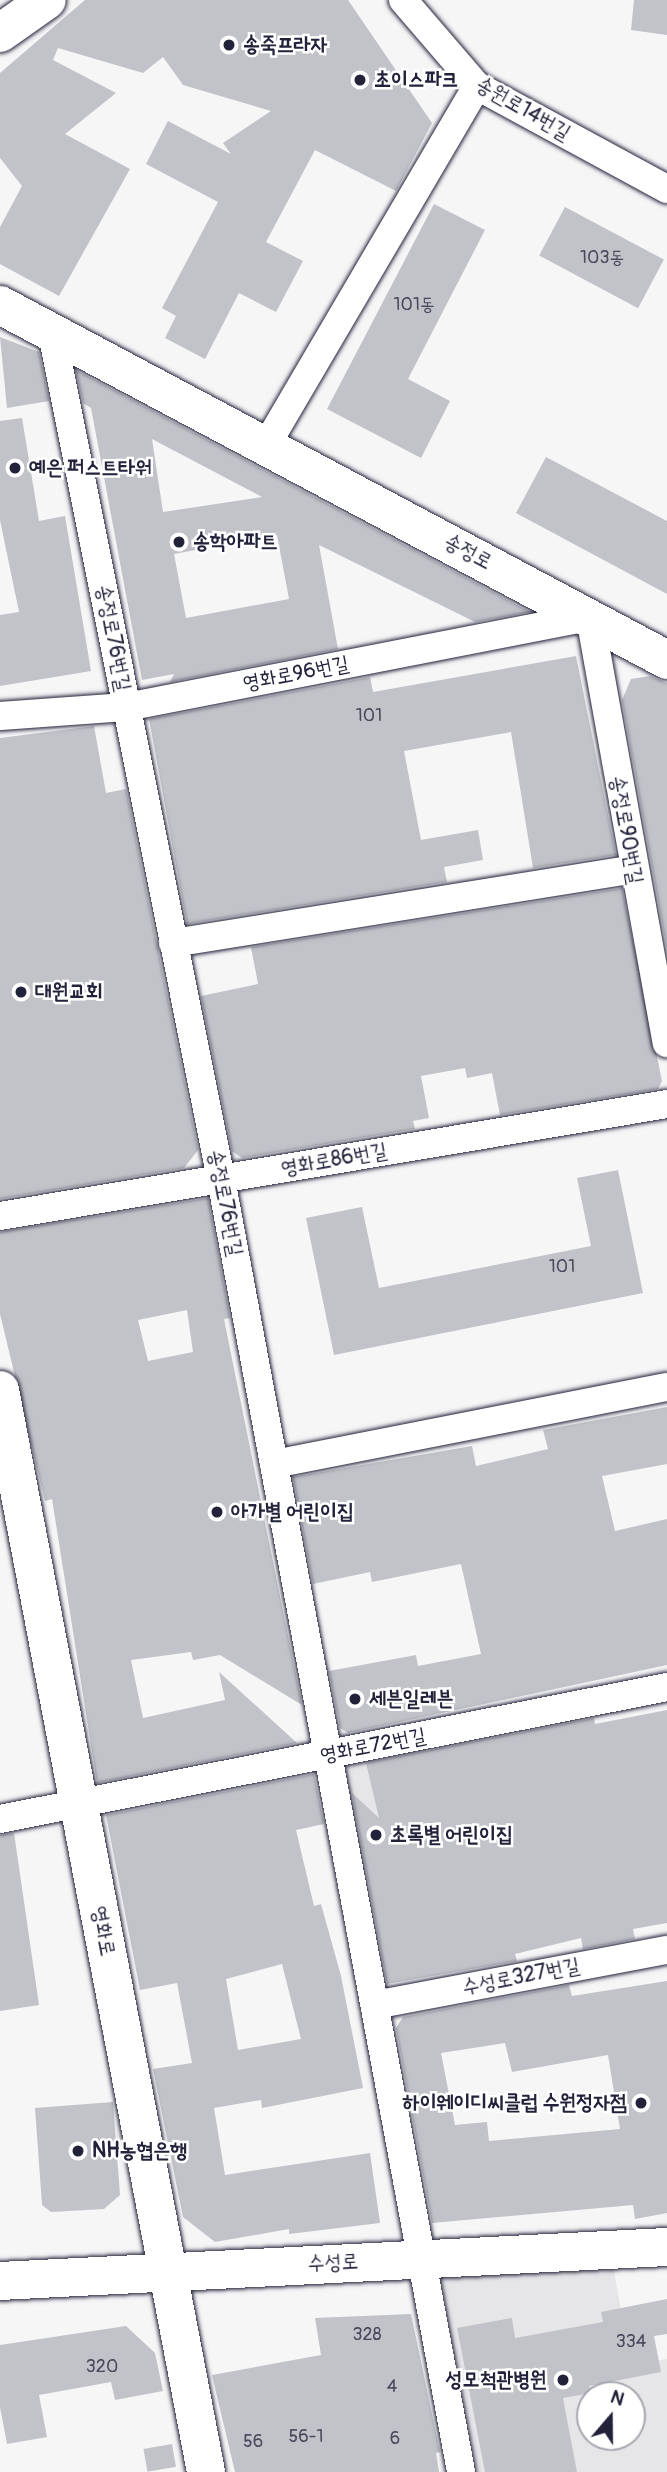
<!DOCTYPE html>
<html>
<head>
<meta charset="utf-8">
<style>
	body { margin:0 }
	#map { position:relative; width:667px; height:2472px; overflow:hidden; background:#f6f6f7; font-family:Pangolin,"Poor Story",sans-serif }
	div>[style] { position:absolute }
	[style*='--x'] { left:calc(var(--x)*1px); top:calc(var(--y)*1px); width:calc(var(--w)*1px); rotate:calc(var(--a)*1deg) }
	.built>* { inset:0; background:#e6e6e9 }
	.building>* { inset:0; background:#c2c2c9; transform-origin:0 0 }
	.roads { filter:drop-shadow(0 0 2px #22223b) drop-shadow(0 0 2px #22223b) }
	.street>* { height:28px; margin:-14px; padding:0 14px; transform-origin:14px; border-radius:14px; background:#fff }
	.secondary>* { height:38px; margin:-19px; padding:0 19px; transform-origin:19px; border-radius:19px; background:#fff }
	.dots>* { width:19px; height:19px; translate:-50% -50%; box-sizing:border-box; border:4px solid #fff; border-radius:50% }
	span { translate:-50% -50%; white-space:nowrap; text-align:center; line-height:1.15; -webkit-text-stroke:5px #fff; paint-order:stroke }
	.number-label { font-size:18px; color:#4a4a5e }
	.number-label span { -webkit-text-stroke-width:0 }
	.poi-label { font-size:21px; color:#22223b; font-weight:700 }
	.left { translate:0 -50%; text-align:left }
	.right { translate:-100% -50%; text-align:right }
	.street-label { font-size:21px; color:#22223b }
	.north { position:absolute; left:576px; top:2381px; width:70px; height:70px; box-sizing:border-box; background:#fff; border:2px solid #a7a7b1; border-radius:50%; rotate:20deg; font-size:19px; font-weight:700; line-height:28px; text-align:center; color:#22223b }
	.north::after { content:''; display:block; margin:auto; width:24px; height:32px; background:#22223b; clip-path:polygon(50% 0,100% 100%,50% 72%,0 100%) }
</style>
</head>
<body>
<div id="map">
	<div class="built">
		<i style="clip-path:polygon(427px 1745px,437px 1797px,404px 1864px,361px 1873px,340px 1761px)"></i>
		<i style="clip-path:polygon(evenodd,613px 2266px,631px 2365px,667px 2359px,667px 2472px,477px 2472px,440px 2277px,613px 2266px,590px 2395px,632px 2395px,632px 2437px,590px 2437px,590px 2395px)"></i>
	</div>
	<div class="building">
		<i style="clip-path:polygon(85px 0,348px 0,432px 123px,396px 191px,315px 150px,266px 242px,303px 261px,276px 312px,239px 293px,205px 359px,165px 338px,176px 316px,162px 308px,218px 202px,146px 164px,168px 121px,231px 154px,223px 143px,271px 111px,183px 85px,163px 57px,143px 73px,58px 48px,53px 60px,116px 93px,65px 134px,130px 169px,59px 296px,0 264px,0 227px,22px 186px,0 158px,0 73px)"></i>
		<i style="clip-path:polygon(634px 0,667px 0,667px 35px,631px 30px)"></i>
		<i style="clip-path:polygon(434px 204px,485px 230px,408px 379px,450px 401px,421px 458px,327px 409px)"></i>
		<i style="left:565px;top:207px;width:112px;height:55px;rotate:28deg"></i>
		<i style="clip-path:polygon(0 337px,39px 352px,49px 401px,7px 408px)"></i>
		<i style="clip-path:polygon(evenodd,76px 370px,530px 612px,475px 622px,319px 545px,338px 649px,170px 682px,174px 674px,142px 680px,91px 408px,83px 403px,76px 370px,152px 439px,262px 497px,163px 512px,152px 439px,76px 370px,277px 535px,289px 599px,186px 618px,174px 554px,277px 535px)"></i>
		<i style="clip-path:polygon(22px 418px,39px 521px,65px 516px,91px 671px,0 686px,0 615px,19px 612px,0 520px,0 421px)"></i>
		<i style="clip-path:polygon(546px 457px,667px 521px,667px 594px,516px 513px)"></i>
		<i style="clip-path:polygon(576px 656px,616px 855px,533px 868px,511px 732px,404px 751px,421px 840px,478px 830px,483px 860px,444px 867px,447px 882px,187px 924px,149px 719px,370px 677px,373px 692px)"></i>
		<i style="clip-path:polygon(650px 676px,667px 683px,667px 950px,622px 700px,631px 679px)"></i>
		<i style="clip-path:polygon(94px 726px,106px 793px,126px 789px,198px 1150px,184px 1168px,0 1199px,0 738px)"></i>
		<i style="clip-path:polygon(622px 888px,662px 1081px,658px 1089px,500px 1115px,492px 1073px,467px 1078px,465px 1068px,421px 1076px,429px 1118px,413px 1121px,415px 1129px,242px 1158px,232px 1151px,201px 996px,258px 984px,251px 947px)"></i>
		<i style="clip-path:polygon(618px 1170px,643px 1293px,334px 1355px,306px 1218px,362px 1207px,379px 1288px,591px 1246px,577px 1178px)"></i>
		<i style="clip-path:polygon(evenodd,208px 1198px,230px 1318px,224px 1319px,302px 1705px,220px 1655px,193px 1660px,191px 1652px,131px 1660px,143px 1718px,225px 1700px,219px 1672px,297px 1743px,97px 1783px,52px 1499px,45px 1501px,0 1314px,0 1232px,208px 1198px,187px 1310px,193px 1352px,148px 1361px,138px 1320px,187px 1310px)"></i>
		<i style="clip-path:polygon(667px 1407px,667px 1464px,602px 1476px,615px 1531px,667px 1519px,667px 1665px,348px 1733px,340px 1728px,329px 1671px,416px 1655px,418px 1666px,481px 1654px,461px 1564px,372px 1582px,370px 1572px,313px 1584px,293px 1477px,472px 1446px,476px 1466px,548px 1449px,543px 1430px)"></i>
		<i style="clip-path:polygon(667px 1710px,667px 1923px,633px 1929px,635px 1939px,583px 1949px,581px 1938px,515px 1954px,517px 1961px,387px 1984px,352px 1793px,379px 1818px,366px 1763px,594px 1718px,595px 1724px)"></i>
		<i style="clip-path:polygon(evenodd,314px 1774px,324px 1824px,296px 1830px,314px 1906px,321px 1904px,341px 1976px,363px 2088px,262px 2108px,261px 2100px,214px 2108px,225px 2175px,370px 2153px,380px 2223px,289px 2234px,289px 2229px,215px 2242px,183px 2217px,153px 2069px,192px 2063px,177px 1983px,140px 1990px,106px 1815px,314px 1774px,282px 1964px,301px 2039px,238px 2050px,226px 1979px,282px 1964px)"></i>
		<i style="clip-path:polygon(14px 1833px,39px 2005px,0 2011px,0 1835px)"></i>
		<i style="clip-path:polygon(evenodd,667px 1981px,667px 2213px,635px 2219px,633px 2205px,432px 2223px,396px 2028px,403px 2017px,569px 1985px,572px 1996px,667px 1981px,505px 2043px,512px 2072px,608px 2055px,620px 2129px,489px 2141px,487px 2122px,455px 2125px,441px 2053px,505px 2043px)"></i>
		<i style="clip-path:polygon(113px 2102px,120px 2195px,104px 2209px,51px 2212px,42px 2205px,35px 2108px)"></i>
		<i style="clip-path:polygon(667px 2299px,667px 2334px,654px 2336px,661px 2372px,589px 2386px,591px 2393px,563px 2398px,577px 2472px,485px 2472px,457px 2328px,512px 2318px,515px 2338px,603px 2322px,601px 2312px)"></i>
		<i style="clip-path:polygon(411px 2314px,440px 2452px,436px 2453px,439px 2472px,235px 2472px,212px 2375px,321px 2355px,315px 2318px)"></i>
		<i style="clip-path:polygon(126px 2326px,155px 2353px,163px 2391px,115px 2400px,111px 2382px,39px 2395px,47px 2437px,7px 2444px,0 2407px,0 2345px)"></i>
		<i style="left:172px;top:2444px;width:23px;height:29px;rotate:80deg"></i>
	</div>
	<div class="roads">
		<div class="street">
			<i style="--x:403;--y:0;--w:113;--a:49.3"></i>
			<i style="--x:477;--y:86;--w:216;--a:28.5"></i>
			<i style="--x:52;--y:333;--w:863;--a:78.7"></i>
			<i style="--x:221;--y:1179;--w:1315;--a:79.48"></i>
			<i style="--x:267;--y:444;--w:415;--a:-59.6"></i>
			<i style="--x:0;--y:716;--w:126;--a:-4.1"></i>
			<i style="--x:126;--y:707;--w:473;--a:-11"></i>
			<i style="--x:590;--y:617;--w:433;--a:79.8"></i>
			<i style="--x:173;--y:943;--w:466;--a:-9.1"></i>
			<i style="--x:0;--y:1216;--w:676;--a:-9.53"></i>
			<i style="--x:274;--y:1464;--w:400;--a:-11.1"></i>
			<i style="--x:0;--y:1819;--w:680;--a:-11.19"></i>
			<i style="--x:375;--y:2005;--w:297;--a:-10.7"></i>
		</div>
		<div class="secondary">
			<i style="--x:0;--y:33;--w:57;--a:-35.1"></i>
			<i style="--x:0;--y:305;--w:756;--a:28.02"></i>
			<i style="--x:0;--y:1390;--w:1101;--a:79.22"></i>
			<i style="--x:0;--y:2281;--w:668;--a:-2.92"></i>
		</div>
	</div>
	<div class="dots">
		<i style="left:229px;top:45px;background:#22223b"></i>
		<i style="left:360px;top:80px;background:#22223b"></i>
		<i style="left:15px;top:468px;background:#22223b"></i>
		<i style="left:179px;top:542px;background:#22223b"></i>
		<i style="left:21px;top:992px;background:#22223b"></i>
		<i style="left:217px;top:1512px;background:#22223b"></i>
		<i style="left:355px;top:1699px;background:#22223b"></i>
		<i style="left:376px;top:1835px;background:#22223b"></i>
		<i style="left:641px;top:2103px;background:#22223b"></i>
		<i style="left:78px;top:2151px;background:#22223b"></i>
		<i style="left:563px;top:2380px;background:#22223b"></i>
	</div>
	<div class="number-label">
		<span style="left:602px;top:258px">103동</span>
		<span style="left:414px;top:305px">101동</span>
		<span style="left:369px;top:716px">101</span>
		<span style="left:562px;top:1267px">101</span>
		<span style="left:367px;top:2335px">328</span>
		<span style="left:631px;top:2342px">334</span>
		<span style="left:102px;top:2367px">320</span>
		<span style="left:392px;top:2387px">4</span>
		<span style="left:306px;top:2437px">56-1</span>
		<span style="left:395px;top:2439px">6</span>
		<span style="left:253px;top:2442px">56</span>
	</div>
	<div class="poi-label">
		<span class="left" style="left:243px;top:45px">송죽프라자</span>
		<span class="left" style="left:374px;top:80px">초이스파크</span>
		<span class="left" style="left:29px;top:468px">예은 퍼스트타워</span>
		<span class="left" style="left:193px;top:542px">송학아파트</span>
		<span class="left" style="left:35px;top:992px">대원교회</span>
		<span class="left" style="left:231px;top:1512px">아가별 어린이집</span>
		<span class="left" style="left:369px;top:1699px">세븐일레븐</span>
		<span class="left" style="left:390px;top:1835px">초록별 어린이집</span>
		<span class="right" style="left:627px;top:2103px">하이웨이디씨클럽 수원정자점</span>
		<span class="left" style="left:92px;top:2151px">NH농협은행</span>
		<span class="right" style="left:547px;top:2380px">성모척관병원</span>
	</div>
	<div class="street-label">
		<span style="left:523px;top:109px;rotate:30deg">송원로14번길</span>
		<span style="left:468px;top:552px;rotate:28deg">송정로</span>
		<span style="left:113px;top:638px;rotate:79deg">송정로76번길</span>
		<span style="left:296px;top:674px;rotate:-11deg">영화로96번길</span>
		<span style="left:626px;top:830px;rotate:80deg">송정로90번길</span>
		<span style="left:334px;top:1160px;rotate:-10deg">영화로86번길</span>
		<span style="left:225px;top:1203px;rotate:79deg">송정로76번길</span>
		<span style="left:373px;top:1746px;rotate:-11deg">영화로72번길</span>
		<span style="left:103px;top:1931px;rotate:79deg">영화로</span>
		<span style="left:521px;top:1977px;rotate:-11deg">수성로327번길</span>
		<span style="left:333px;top:2263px;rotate:-3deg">수성로</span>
	</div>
	<div class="north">N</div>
</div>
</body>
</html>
